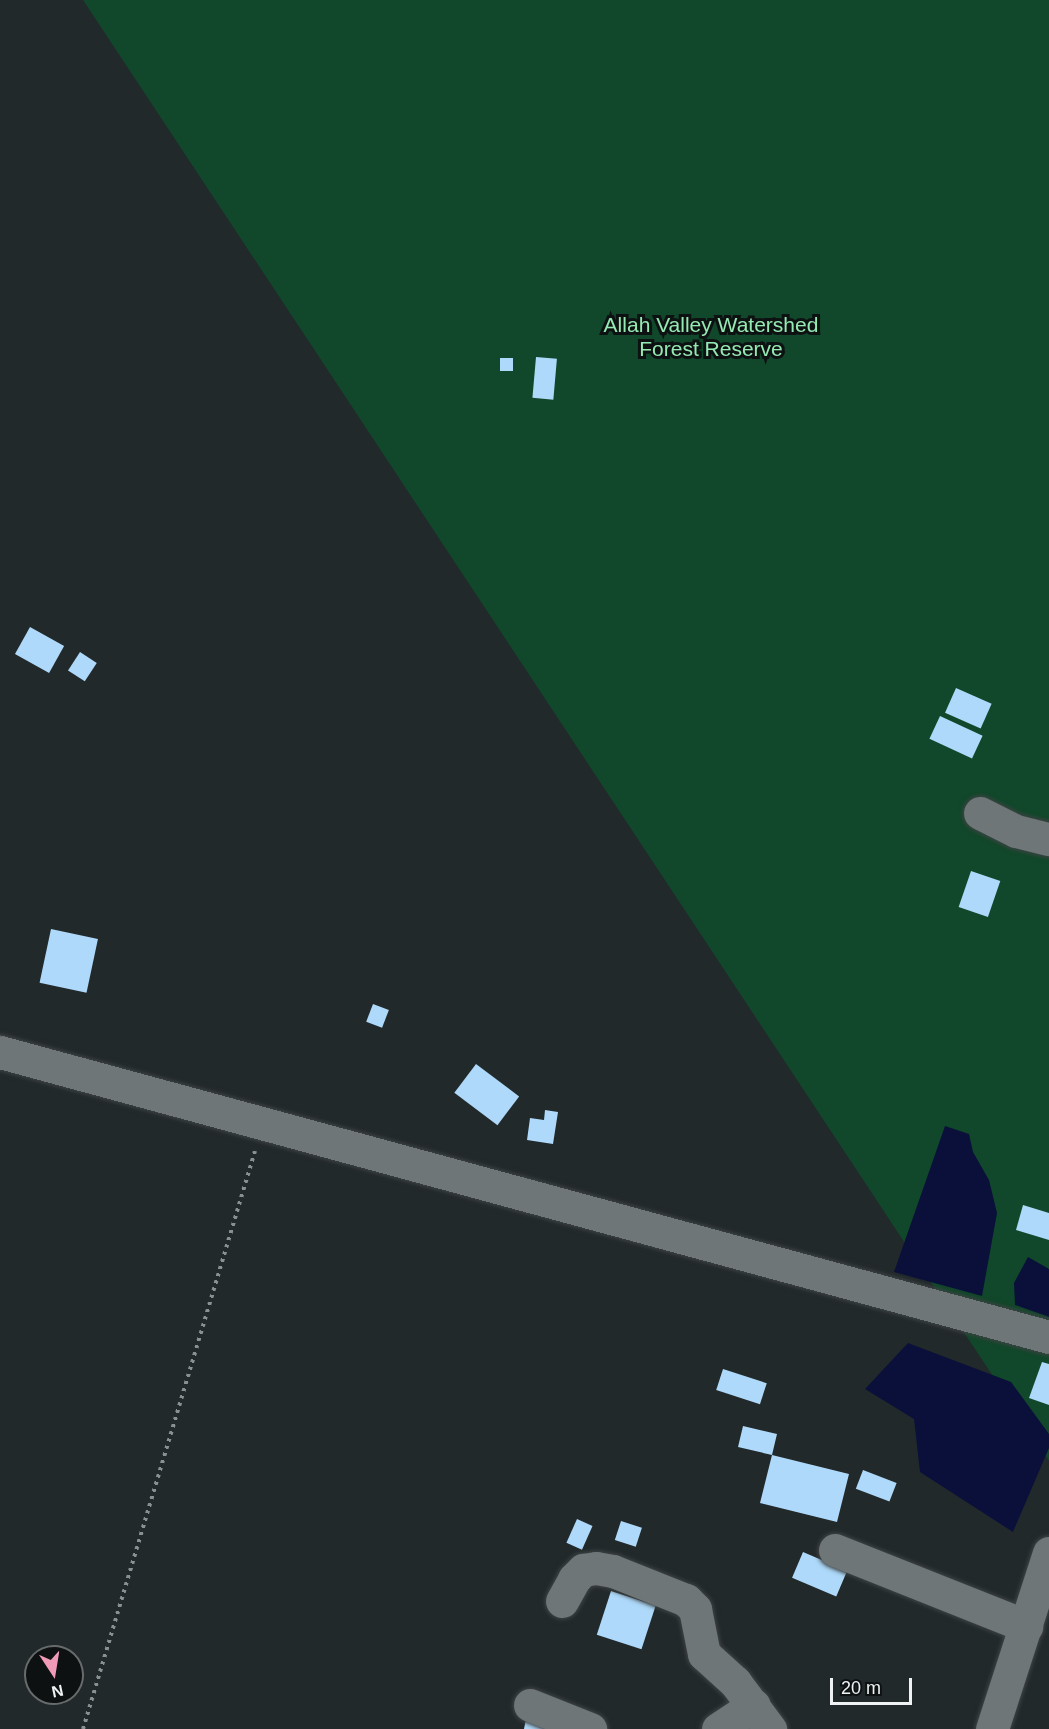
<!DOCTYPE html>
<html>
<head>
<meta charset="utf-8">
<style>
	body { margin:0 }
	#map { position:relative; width:1049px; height:1729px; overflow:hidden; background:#22292b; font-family:Arial,sans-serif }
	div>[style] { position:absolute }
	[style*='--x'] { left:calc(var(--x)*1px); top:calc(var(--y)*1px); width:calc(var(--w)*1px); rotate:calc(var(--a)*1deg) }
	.green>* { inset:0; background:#11472a }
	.water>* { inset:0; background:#0a103a }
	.building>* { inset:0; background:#aed9fa; transform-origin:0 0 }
	.path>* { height:4px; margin-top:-2px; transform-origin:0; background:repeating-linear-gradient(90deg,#8a9091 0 3px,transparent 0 7.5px) }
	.roads { filter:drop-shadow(0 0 2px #3e4344) drop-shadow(0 0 2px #3e4344) }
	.minor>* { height:33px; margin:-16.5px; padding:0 16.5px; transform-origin:16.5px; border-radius:16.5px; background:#6e7677 }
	span { translate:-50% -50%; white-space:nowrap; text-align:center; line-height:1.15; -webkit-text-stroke:6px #0e1112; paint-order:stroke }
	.park-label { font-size:21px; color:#95e9b3 }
	.north { position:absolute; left:24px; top:1645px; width:60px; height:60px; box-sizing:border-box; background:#0e1112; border:2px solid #686b6c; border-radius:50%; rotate:168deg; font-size:16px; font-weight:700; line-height:24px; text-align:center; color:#eef2f3 }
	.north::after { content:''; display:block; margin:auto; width:21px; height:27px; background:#f09ab7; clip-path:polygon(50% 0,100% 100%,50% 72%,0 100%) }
	.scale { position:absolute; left:830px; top:1678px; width:82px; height:27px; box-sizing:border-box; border:3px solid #eef2f3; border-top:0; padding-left:8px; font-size:18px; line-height:21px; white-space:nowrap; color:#eef2f3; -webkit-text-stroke:4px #0e1112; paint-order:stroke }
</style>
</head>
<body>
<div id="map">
	<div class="green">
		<i style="clip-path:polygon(83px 0,1049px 0,1049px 1461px)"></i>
	</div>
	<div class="water">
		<i style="clip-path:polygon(945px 1126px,969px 1134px,973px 1152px,989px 1180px,997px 1213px,982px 1296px,894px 1272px)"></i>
		<i style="clip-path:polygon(1028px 1257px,1049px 1269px,1049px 1317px,1015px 1305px,1014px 1283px)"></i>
		<i style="clip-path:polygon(908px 1343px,1011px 1382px,1049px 1434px,1049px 1448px,1013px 1532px,920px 1472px,914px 1419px,865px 1389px)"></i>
	</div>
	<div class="building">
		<i style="left:536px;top:357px;width:21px;height:41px;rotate:5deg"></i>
		<i style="left:500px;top:358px;width:13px;height:13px"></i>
		<i style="left:30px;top:627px;width:39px;height:31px;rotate:29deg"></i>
		<i style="left:80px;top:652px;width:20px;height:22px;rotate:33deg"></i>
		<i style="left:956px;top:688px;width:39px;height:27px;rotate:24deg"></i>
		<i style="left:940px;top:716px;width:47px;height:25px;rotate:25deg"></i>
		<i style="left:971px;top:871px;width:31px;height:38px;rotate:19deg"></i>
		<i style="left:51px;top:929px;width:48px;height:55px;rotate:12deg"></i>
		<i style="left:373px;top:1004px;width:17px;height:19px;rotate:21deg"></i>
		<i style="left:476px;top:1064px;width:54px;height:36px;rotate:37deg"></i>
		<i style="clip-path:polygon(545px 1110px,558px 1112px,553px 1144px,527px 1140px,530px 1118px,544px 1120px)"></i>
		<i style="clip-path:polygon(1023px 1205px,1049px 1213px,1049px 1240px,1016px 1230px)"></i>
		<i style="clip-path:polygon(1042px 1362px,1049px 1364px,1049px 1405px,1029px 1398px)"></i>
		<i style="left:723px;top:1369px;width:46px;height:22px;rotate:18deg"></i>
		<i style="clip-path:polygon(743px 1426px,777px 1434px,772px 1455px,849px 1474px,837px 1522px,760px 1503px,772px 1455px,738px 1447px)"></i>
		<i style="left:863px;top:1470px;width:36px;height:20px;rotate:21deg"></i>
		<i style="left:577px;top:1519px;width:17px;height:26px;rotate:24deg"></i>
		<i style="left:621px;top:1521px;width:22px;height:20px;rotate:18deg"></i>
		<i style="left:803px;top:1552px;width:48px;height:28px;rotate:23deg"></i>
		<i style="left:611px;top:1591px;width:47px;height:46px;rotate:18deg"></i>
		<i style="clip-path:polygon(526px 1719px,549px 1729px,524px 1729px)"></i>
	</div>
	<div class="path">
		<i style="--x:83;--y:1729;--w:603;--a:-73.43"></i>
	</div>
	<div class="roads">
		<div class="minor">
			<i style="--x:980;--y:813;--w:40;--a:26.6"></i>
			<i style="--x:1016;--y:831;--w:34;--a:14"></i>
			<i style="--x:0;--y:1052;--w:1087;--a:15.2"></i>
			<i style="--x:835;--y:1550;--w:206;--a:21.7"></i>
			<i style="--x:562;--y:1601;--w:25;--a:-61"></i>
			<i style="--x:574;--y:1579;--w:13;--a:-45"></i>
			<i style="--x:583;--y:1570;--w:13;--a:-9"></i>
			<i style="--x:596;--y:1568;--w:17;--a:10"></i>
			<i style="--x:613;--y:1571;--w:79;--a:21.7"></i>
			<i style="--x:686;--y:1600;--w:13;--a:45"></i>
			<i style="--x:695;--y:1609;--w:46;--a:78.7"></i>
			<i style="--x:704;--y:1654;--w:42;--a:42.1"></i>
			<i style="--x:735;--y:1682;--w:59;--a:53.3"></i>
			<i style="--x:530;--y:1705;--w:65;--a:21.8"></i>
			<i style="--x:718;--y:1729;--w:43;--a:-33.7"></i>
			<i style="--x:992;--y:1729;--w:185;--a:-72.1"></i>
		</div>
	</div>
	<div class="park-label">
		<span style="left:711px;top:337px">Allah Valley Watershed<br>Forest Reserve</span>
	</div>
	<div class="north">N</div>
	<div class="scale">20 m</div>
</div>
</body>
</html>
